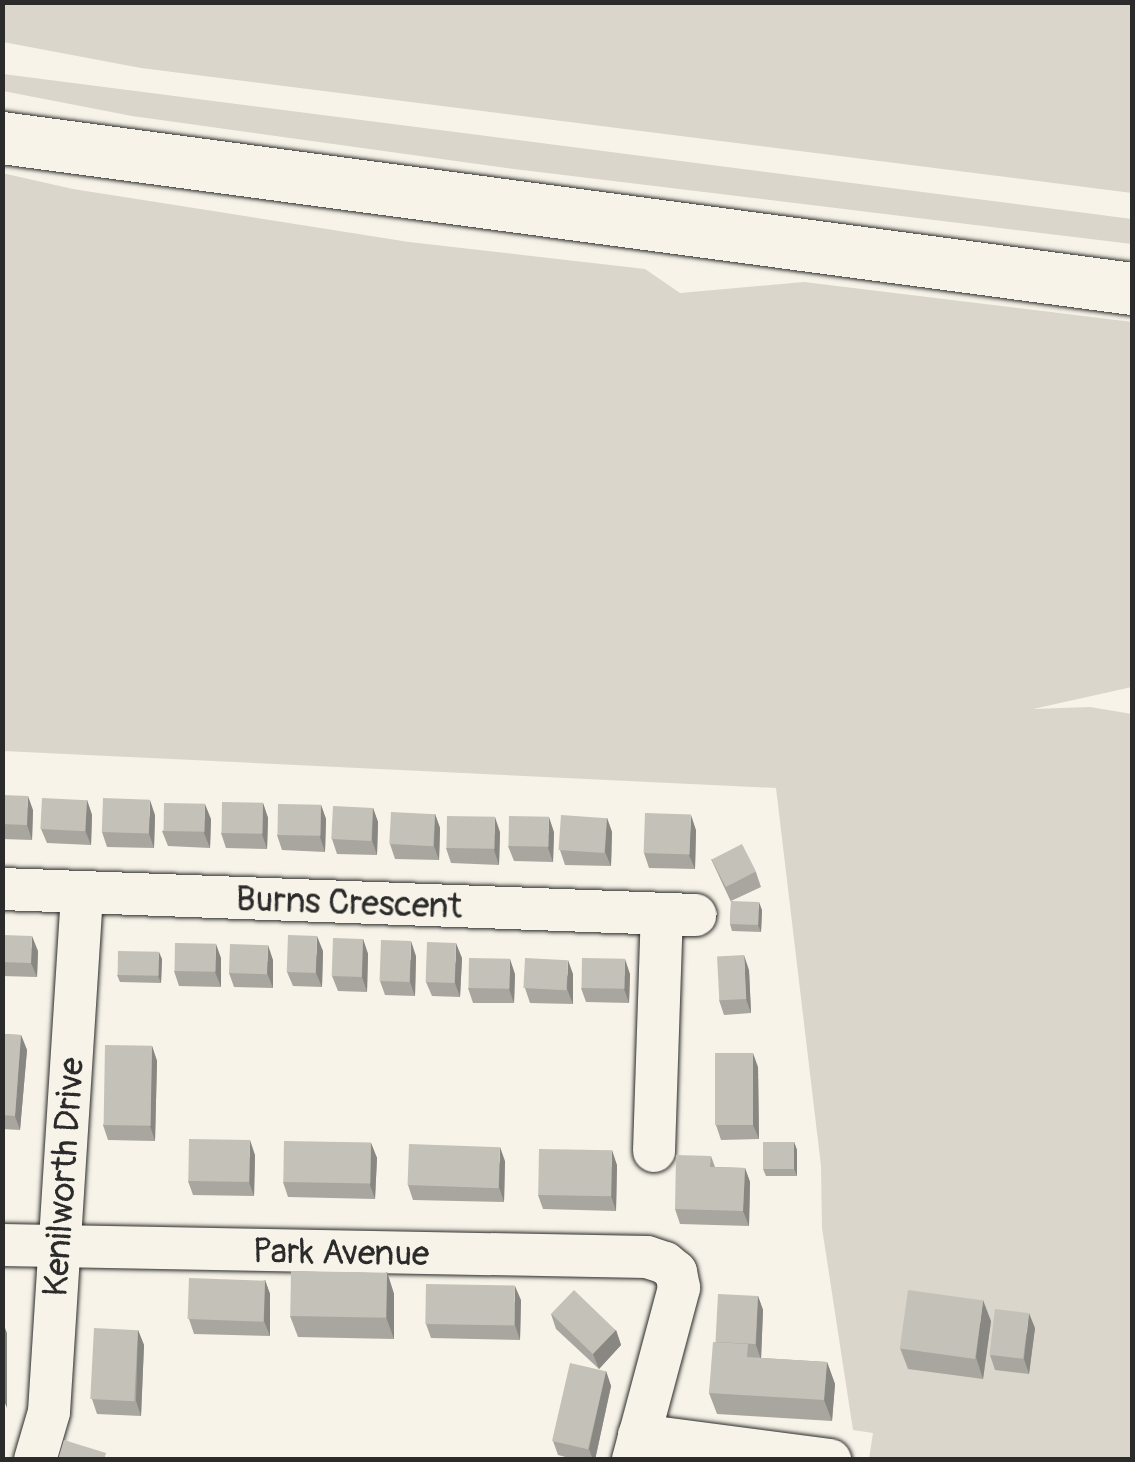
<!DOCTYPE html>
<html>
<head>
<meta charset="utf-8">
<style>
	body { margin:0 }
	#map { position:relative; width:1135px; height:1462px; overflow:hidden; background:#f7f3e8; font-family:Pangolin,sans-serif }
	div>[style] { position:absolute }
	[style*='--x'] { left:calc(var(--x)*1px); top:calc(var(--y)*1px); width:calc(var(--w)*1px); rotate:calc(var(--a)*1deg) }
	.green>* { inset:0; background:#dad6cc }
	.roads { filter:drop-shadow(0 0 2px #2b2b2b) drop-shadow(0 0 2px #2b2b2b) }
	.minor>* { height:42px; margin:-21px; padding:0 21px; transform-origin:21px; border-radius:21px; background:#f7f3e8 }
	.major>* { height:52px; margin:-26px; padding:0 26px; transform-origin:26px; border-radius:26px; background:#f7f3e8 }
	.wall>* { inset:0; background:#a9a69f }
	.shaded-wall>* { inset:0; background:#898782 }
	.building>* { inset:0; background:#c4c1b9; transform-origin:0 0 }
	span { translate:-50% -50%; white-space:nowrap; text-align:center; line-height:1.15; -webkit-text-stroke:8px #f7f3e8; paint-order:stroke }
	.street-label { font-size:35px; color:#2b2b2b }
	.frame { position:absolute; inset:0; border:5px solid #2b2b2b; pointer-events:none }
</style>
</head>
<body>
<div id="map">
	<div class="green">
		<i style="clip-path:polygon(2px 3px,1132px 3px,1132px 193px,141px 68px,3px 42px)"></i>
		<i style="clip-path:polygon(3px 74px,1132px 219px,1132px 244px,514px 169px,132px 116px,3px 91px)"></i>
		<i style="clip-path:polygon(2px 173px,73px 189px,409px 242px,645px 269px,680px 293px,804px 282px,1132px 322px,1132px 687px,1033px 709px,1090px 707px,1132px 714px,1132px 1459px,869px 1459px,873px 1433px,853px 1430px,822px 1228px,821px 1166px,776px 788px,3px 751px)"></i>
	</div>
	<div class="roads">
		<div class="minor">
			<i style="--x:2;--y:889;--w:694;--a:2.15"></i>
			<i style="--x:654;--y:1151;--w:237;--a:-88.1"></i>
			<i style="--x:2;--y:1245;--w:645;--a:1.07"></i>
			<i style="--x:647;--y:1257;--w:19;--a:18"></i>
			<i style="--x:665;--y:1263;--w:14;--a:39"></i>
			<i style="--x:676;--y:1272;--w:16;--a:79"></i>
			<i style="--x:679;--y:1288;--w:178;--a:105"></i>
			<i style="--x:639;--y:1435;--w:193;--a:7.5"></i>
			<i style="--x:35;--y:1460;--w:50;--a:-73.7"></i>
			<i style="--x:49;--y:1412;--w:519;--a:-86.35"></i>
		</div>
		<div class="major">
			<i style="--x:2;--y:138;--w:1140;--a:7.61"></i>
		</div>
	</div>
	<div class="wall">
		<i style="clip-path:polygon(2px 795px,33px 810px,32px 840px,2px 839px)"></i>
		<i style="clip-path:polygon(87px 800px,92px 815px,91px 845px,47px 843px,41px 829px)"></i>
		<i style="clip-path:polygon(263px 803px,268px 818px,267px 849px,226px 848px,221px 833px)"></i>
		<i style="clip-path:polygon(321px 805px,326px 819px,325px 852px,282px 850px,277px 835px)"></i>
		<i style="clip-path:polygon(373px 808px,378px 822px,377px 855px,337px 854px,332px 839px)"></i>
		<i style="clip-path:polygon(435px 814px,440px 828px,439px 860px,395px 859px,390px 844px)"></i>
		<i style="clip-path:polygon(155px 815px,154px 848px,107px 847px,102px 832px)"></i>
		<i style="clip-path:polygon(607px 818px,612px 832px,611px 866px,565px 865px,560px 850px)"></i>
		<i style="clip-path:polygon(211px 819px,210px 848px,168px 846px,162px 831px)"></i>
		<i style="clip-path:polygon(696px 830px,695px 869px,649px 868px,644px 853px)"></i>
		<i style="clip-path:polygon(500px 832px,499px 865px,451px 863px,446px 848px)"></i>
		<i style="clip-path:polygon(554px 832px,553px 862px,514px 861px,508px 846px)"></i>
		<i style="clip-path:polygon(711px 859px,756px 872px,761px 887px,731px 901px,762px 910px,761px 932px,732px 931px,730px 924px,731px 902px)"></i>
		<i style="clip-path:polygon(2px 935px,38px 951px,37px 977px,2px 976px)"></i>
		<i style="clip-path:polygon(363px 939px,368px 954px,367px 992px,338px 991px,332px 976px)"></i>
		<i style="clip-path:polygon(323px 951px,322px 987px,293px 986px,287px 972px)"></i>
		<i style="clip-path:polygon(416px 956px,415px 996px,385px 995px,380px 981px)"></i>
		<i style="clip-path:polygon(221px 958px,221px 987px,179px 986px,174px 971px)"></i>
		<i style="clip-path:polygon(462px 958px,460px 997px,432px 996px,426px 982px)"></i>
		<i style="clip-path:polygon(162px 959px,161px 983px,120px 982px,117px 975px)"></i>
		<i style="clip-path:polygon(273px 960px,273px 988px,234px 987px,229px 973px)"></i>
		<i style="clip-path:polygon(749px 970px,751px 1013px,724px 1015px,719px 1000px)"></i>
		<i style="clip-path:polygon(515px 974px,514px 1003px,473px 1003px,468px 988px)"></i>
		<i style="clip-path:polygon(573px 974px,573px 1004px,530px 1003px,525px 988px)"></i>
		<i style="clip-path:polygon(630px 974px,629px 1003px,586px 1002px,581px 988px)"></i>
		<i style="clip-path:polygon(2px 1034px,21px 1035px,27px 1050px,20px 1130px,2px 1129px)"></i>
		<i style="clip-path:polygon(152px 1046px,157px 1061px,155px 1141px,108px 1140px,103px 1125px)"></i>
		<i style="clip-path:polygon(758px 1067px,759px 1139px,721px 1140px,716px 1125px)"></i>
		<i style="clip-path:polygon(794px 1142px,797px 1150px,797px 1176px,766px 1176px,763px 1169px)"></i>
		<i style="clip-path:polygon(371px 1143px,377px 1158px,375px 1199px,288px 1197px,283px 1182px)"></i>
		<i style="clip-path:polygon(255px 1155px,254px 1196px,193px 1195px,188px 1181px)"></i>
		<i style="clip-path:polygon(711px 1156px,715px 1167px,745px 1168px,750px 1182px,749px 1226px,680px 1224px,675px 1209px)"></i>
		<i style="clip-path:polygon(505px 1161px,504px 1202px,413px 1200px,408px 1185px)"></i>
		<i style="clip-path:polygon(617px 1165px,616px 1211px,543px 1209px,538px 1195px)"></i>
		<i style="clip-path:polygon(387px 1272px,394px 1294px,394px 1339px,298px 1337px,290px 1316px)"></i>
		<i style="clip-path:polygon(265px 1280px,270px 1294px,270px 1336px,194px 1334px,189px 1319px)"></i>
		<i style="clip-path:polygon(758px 1296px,763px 1310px,761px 1358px,827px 1362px,835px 1384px,832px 1421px,717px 1414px,709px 1393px,716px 1342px)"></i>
		<i style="clip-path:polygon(521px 1300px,520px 1340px,431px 1338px,426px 1324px)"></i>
		<i style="clip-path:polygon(551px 1314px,616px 1330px,621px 1345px,599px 1369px,556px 1329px)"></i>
		<i style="clip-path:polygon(991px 1321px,983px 1379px,908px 1369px,900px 1348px)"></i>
		<i style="clip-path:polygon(1035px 1328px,1029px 1374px,995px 1370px,990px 1355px)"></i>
		<i style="clip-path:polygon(138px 1330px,144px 1345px,141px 1416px,97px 1414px,92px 1399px)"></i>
		<i style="clip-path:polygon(606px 1371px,611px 1386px,595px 1460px,577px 1460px,558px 1455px,553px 1441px)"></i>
	</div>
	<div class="shaded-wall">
		<i style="clip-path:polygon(28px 796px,33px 810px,32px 840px,27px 825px)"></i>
		<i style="clip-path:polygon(87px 800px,92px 815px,91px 845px,85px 830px)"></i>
		<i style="clip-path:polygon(150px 800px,155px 815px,154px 848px,149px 834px)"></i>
		<i style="clip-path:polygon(263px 803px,268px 818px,267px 849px,262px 834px)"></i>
		<i style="clip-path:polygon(205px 804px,211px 819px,210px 848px,204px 833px)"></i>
		<i style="clip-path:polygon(321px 805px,326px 819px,325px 852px,320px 837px)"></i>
		<i style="clip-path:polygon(373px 808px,378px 822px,377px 855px,372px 840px)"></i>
		<i style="clip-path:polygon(435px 814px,440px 828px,439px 860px,434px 846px)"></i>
		<i style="clip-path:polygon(691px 815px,696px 830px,695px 869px,689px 855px)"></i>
		<i style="clip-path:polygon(495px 817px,500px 832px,499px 865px,494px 850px)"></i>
		<i style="clip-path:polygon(549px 817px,554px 832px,553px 862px,548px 848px)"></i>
		<i style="clip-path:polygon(607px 818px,612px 832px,611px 866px,605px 852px)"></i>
		<i style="clip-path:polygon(759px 902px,762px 910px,761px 932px,758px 925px)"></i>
		<i style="clip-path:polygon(32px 936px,38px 951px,37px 977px,31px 963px)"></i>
		<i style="clip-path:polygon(317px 936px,323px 951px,322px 987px,316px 973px)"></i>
		<i style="clip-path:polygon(363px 939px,368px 954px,367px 992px,362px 977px)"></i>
		<i style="clip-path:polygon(411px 941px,416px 956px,415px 996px,410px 982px)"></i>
		<i style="clip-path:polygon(456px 943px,462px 958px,460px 997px,455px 983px)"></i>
		<i style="clip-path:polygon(216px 944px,221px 958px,221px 987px,215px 972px)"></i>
		<i style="clip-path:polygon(268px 945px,273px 960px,273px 988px,267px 973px)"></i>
		<i style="clip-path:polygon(159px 952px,162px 959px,161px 983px,158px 976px)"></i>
		<i style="clip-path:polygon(744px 955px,749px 970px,751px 1013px,746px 999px)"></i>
		<i style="clip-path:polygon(510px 959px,515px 974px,514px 1003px,509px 989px)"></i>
		<i style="clip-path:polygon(625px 959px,630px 974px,629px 1003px,624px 989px)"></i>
		<i style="clip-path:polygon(568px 960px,573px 974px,573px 1004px,567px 989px)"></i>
		<i style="clip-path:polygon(21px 1035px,27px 1050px,20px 1130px,15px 1116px)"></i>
		<i style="clip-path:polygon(152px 1046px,157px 1061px,155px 1141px,150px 1126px)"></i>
		<i style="clip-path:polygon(753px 1053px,758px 1067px,759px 1139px,753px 1125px)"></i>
		<i style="clip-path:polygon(250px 1140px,255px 1155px,254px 1196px,249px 1182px)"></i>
		<i style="clip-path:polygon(794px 1142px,797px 1150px,797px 1176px,794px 1169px)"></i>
		<i style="clip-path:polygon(371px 1143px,377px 1158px,375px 1199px,370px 1185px)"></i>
		<i style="clip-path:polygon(500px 1147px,505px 1161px,504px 1202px,499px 1187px)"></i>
		<i style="clip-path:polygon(612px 1150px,617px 1165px,616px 1211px,611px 1196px)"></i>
		<i style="clip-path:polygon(745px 1168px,750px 1182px,749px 1226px,743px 1211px)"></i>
		<i style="clip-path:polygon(387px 1272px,394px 1294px,394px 1339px,386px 1317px)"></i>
		<i style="clip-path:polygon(265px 1280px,270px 1294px,270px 1336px,264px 1321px)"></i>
		<i style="clip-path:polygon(515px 1286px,521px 1300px,520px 1340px,515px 1325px)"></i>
		<i style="clip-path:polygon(758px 1296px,763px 1310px,761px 1360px,756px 1345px)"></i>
		<i style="clip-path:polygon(983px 1300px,991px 1321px,983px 1379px,976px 1357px)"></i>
		<i style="clip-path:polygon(1029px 1313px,1035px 1328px,1029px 1374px,1024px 1359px)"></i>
		<i style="clip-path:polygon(2px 1320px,7px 1333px,7px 1408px,2px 1396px)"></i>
		<i style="clip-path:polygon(138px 1330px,144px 1345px,141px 1416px,136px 1401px)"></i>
		<i style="clip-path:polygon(616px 1330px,621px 1345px,599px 1369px,593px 1354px)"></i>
		<i style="clip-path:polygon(827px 1362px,835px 1384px,832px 1421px,824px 1400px)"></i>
		<i style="clip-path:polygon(606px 1371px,611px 1386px,595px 1460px,593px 1460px,589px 1449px)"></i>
	</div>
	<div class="building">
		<i style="left:2px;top:795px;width:26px;height:29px;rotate:2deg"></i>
		<i style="left:42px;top:798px;width:45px;height:31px;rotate:3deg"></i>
		<i style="left:103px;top:798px;width:47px;height:34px;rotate:2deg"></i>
		<i style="left:222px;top:802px;width:41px;height:31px;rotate:1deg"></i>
		<i style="left:164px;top:803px;width:41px;height:28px;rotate:1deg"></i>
		<i style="left:278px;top:804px;width:43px;height:31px;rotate:1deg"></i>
		<i style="left:333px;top:806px;width:40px;height:33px;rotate:3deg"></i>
		<i style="left:391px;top:812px;width:44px;height:32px;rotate:3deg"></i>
		<i style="left:645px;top:813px;width:46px;height:40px;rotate:2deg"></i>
		<i style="left:561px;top:815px;width:46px;height:35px;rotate:4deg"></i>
		<i style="left:447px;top:816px;width:48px;height:32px;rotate:1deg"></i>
		<i style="left:509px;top:816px;width:40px;height:30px;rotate:1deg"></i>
		<i style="left:742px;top:844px;width:31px;height:34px;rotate:63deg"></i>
		<i style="left:731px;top:901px;width:28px;height:23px;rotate:2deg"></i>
		<i style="left:2px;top:935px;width:30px;height:27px;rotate:2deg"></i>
		<i style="left:288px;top:935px;width:29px;height:37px;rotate:2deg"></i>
		<i style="left:333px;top:938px;width:30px;height:38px;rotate:2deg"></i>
		<i style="left:381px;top:940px;width:30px;height:41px;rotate:2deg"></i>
		<i style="left:427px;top:942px;width:29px;height:40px;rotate:2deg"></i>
		<i style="left:175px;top:943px;width:41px;height:28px;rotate:1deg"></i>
		<i style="left:230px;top:944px;width:38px;height:29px;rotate:2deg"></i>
		<i style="left:118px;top:951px;width:41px;height:24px;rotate:1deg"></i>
		<i style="left:744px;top:955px;width:44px;height:27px;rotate:87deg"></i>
		<i style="left:469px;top:958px;width:41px;height:30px;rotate:1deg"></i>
		<i style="left:525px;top:958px;width:43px;height:30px;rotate:3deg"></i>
		<i style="left:582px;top:958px;width:43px;height:30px;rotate:1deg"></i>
		<i style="clip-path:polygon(2px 1034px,21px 1035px,15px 1116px,2px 1115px)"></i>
		<i style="left:105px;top:1045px;width:47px;height:80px;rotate:1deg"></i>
		<i style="left:715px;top:1053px;width:38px;height:72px"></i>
		<i style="left:189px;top:1139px;width:61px;height:42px;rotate:1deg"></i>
		<i style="left:284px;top:1141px;width:87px;height:41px;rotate:1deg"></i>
		<i style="left:763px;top:1142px;width:31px;height:27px"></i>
		<i style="left:409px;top:1144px;width:91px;height:41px;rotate:2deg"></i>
		<i style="left:539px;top:1149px;width:73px;height:46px;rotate:1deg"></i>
		<i style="clip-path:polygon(676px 1155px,711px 1156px,710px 1167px,745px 1168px,743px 1211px,675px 1209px)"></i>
		<i style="left:291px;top:1271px;width:96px;height:45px;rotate:1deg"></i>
		<i style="left:189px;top:1278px;width:76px;height:41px;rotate:2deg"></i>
		<i style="left:426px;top:1284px;width:89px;height:40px;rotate:1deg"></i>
		<i style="left:574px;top:1290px;width:58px;height:33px;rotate:44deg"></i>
		<i style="left:908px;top:1290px;width:76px;height:59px;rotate:8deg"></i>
		<i style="left:718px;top:1294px;width:40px;height:48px;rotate:3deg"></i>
		<i style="left:995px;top:1309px;width:34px;height:46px;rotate:7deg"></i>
		<i style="left:94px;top:1328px;width:44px;height:71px;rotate:3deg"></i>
		<i style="clip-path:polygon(713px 1342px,748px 1344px,747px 1357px,827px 1362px,824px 1400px,709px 1393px)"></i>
		<i style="left:570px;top:1363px;width:37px;height:80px;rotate:13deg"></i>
		<i style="clip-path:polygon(64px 1440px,106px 1453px,104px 1460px,58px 1460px)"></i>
	</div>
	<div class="street-label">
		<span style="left:349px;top:903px;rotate:2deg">Burns Crescent</span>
		<span style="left:64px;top:1177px;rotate:-86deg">Kenilworth Drive</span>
		<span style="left:341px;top:1253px;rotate:1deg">Park Avenue</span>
	</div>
	<div class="frame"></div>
</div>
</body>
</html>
